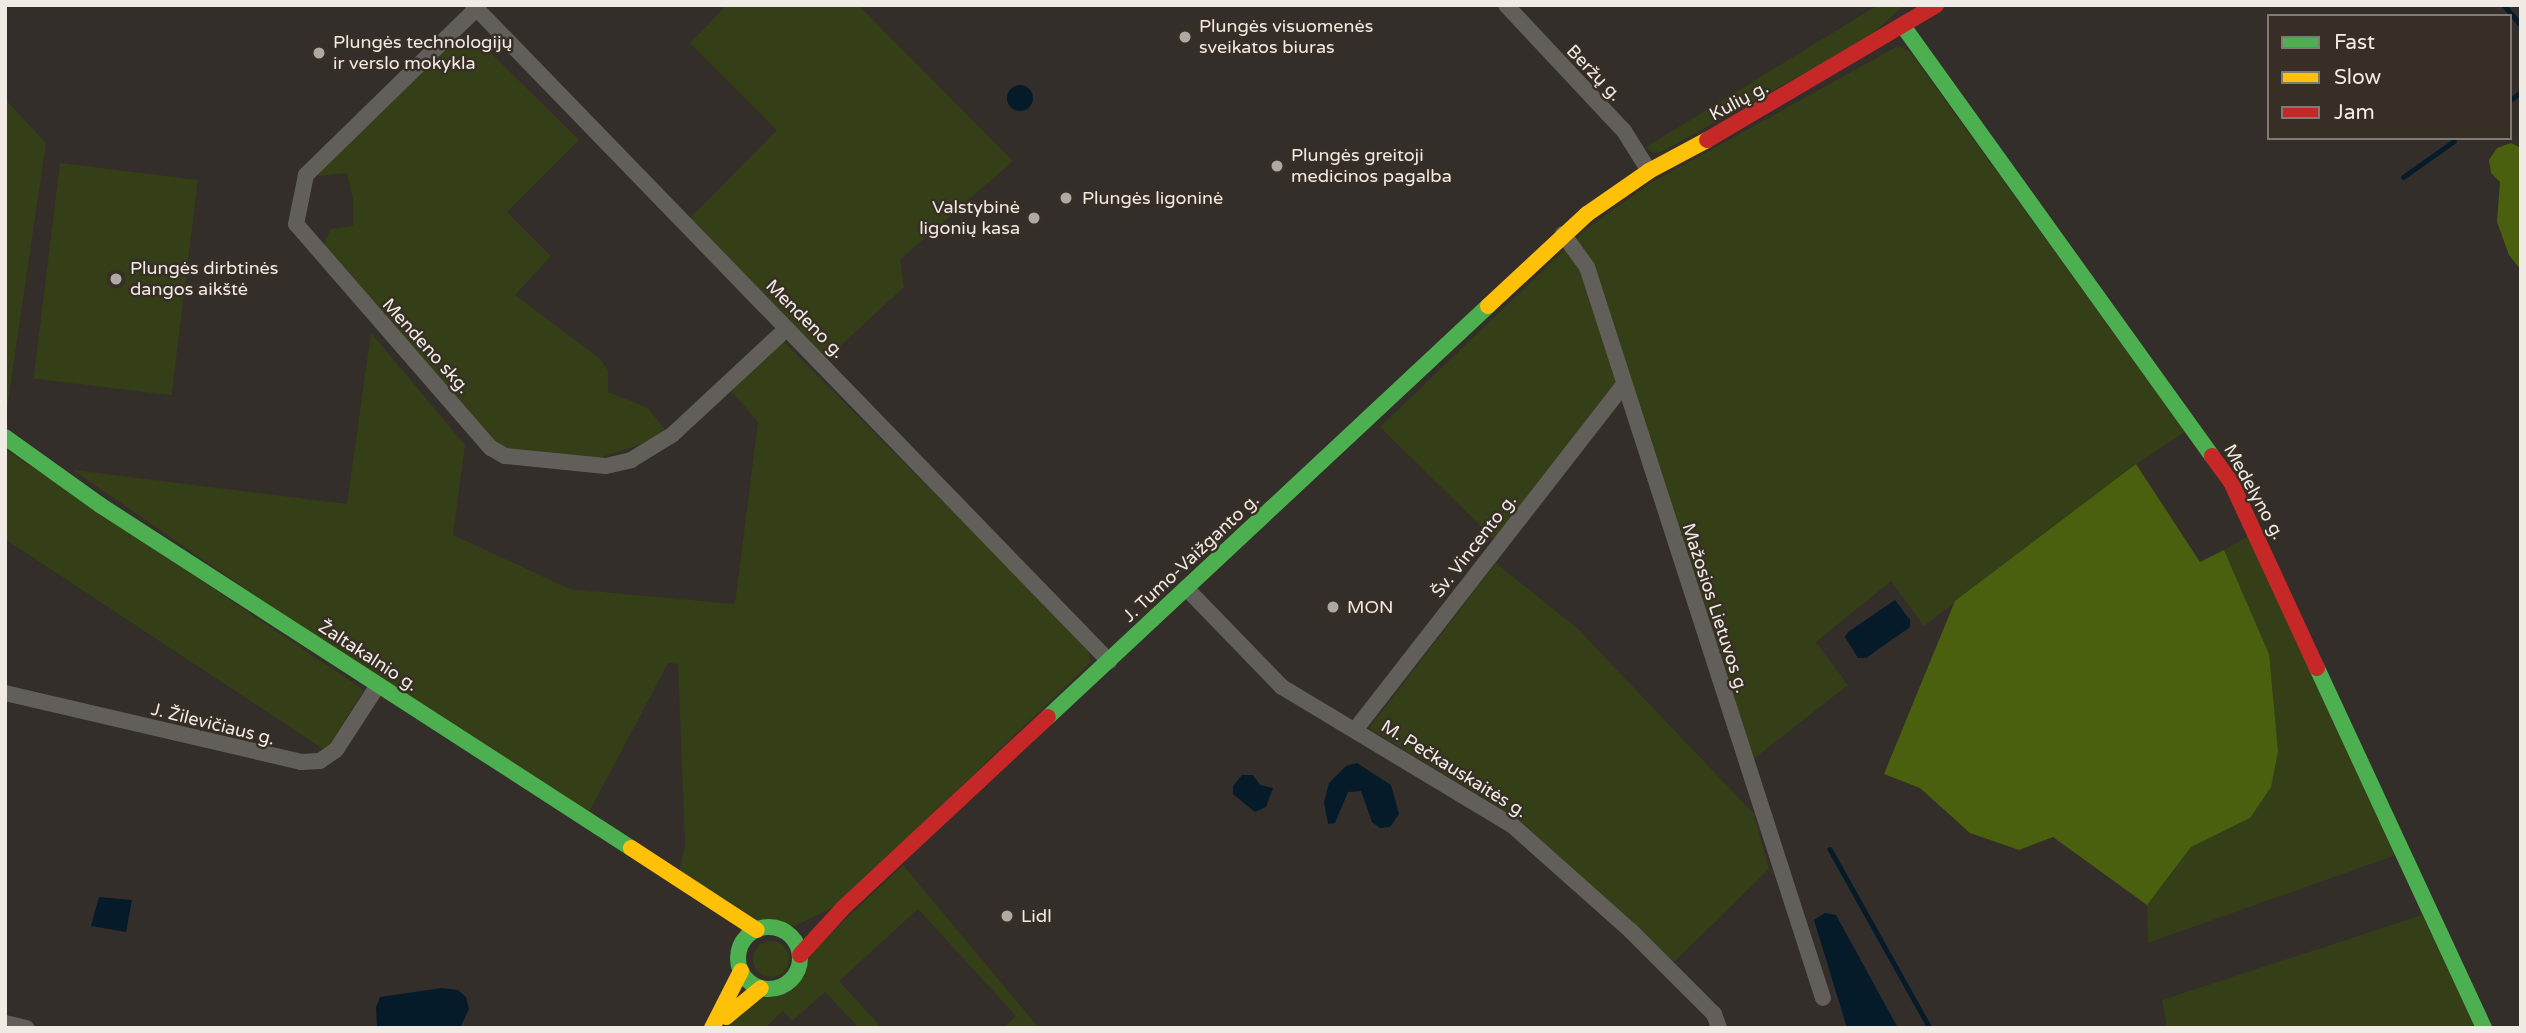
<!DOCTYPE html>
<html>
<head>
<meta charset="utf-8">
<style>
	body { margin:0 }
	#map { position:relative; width:2526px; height:1033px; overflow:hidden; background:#332e29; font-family:"Varela Round",sans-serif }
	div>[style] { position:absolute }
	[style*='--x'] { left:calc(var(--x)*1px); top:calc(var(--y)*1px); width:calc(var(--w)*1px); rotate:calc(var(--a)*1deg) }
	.green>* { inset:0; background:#343f17; transform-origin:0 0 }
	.round { border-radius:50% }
	.forest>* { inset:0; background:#4b600e }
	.water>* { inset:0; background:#061b2a }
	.stream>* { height:4.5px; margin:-2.25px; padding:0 2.25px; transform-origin:2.25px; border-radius:2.25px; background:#061b2a }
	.street>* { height:16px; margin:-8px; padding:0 8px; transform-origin:8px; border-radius:8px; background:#625e5a }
	.fast>* { height:16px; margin:-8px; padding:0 8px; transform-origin:8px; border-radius:8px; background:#4caf50 }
	.fast>.ring { margin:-8px; padding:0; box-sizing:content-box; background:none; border:16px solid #4caf50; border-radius:50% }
	.slow>* { height:16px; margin:-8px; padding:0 8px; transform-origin:8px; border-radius:8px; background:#ffc107 }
	.jam>* { height:16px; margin:-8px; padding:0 8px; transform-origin:8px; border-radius:8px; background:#c62828 }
	.dots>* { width:19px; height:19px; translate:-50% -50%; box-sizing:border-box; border:4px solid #372f25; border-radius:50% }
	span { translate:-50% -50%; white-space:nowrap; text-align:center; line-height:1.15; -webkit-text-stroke:5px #372f25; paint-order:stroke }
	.poi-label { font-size:18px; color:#f1ebe5 }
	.left { translate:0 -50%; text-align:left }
	.right { translate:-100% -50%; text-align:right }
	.street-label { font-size:18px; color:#f1ebe5 }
	.frame { position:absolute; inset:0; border:7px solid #f1ebe5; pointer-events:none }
	.legend { position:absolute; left:2267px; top:14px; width:245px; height:126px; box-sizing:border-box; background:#372f25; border:2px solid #817a72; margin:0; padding:9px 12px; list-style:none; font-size:21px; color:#f1ebe5 }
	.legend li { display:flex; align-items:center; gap:14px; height:35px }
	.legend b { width:35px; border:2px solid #817a72 }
</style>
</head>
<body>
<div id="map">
	<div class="green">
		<i style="clip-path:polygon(727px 5px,858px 5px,1013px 161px,900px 260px,904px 287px,826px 359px,690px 218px,777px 130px,690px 43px)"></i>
		<i style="clip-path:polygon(1878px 5px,1904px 5px,1867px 39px,1661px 152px,1653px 153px,1646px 147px)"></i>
		<i style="clip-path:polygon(448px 44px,484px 46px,579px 140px,507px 212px,551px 256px,515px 295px,599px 358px,608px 370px,608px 392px,648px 408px,666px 431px,654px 440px,599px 458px,501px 449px,323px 246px,331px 229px,353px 226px,353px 200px,347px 173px,318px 176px,318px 170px)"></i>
		<i style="clip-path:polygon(1898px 46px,1910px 52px,2185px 432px,2136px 464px,1924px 626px,1891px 581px,1816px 642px,1848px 685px,1751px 761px,1626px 375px,1497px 542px,1380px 427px,1584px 231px,1649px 184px)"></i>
		<i style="clip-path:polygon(5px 99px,46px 143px,5px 422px)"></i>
		<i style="left:60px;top:163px;width:139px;height:217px;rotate:7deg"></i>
		<i style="clip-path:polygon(371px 333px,465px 445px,453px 535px,570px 589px,735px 604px,758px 422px,729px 388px,782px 340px,1087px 646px,1091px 662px,836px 906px,795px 926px,759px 923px,679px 874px,685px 844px,678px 664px,668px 663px,588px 814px,282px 614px,73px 470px,347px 504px)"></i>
		<i style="clip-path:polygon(5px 449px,364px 690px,326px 751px,5px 539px)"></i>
		<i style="clip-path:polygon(2250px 535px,2396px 855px,2148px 943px,2147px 905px,2191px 847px,2250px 818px,2269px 654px,2224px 550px)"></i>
		<i style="clip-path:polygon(1496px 563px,1578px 629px,1754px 814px,1769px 869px,1674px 962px,1519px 820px,1369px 728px)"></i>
		<i style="clip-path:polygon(903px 865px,1039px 1028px,1004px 1028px,1016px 1016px,918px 909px,839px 981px,882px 1028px,859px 1028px,825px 992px,792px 1021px,783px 1011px,765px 1028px,725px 1028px,765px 996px,794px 989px,809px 954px)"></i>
		<i style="clip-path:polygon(2422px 915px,2476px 1028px,2167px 1028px,2162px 1000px)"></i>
		<i class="round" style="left:753px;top:941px;width:36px;height:36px"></i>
	</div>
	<div class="forest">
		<i style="clip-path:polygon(2511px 143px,2521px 148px,2521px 270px,2509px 255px,2497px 222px,2500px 182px,2491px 173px,2489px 160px,2497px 148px)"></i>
		<i style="clip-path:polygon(2136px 464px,2200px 562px,2224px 550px,2269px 654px,2278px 751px,2271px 787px,2250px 818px,2191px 847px,2147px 905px,2053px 837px,2019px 850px,1970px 833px,1920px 788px,1884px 774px,1955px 601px)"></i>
	</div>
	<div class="water">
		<i class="round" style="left:1007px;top:85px;width:26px;height:26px"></i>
		<i style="clip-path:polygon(1895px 600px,1910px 620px,1910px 627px,1866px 658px,1858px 658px,1845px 637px,1848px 632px)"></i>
		<i style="clip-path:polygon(1357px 763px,1391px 785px,1399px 814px,1390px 827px,1380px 828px,1372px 822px,1361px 791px,1348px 792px,1335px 823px,1328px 824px,1324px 802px,1329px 783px,1346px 766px)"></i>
		<i style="clip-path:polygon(1242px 775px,1253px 775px,1260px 785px,1273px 788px,1266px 807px,1255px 812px,1233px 794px,1233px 786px)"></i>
		<i style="clip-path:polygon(99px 897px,132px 900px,126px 932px,91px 926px)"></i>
		<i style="clip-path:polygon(1825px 913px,1836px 915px,1898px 1028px,1847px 1028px,1814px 920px)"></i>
		<i style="clip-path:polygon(442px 988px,458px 990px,466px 997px,469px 1009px,460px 1028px,377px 1028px,376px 1007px,380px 997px)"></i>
	</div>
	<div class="stream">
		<i style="--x:2504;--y:5;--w:26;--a:50"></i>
		<i style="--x:2510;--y:100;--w:14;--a:-36"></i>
		<i style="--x:2403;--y:177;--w:62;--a:-35.2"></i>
		<i style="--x:1830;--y:849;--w:205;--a:60.8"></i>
	</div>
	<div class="street">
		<i style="--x:473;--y:5;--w:914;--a:45.89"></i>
		<i style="--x:1506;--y:5;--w:173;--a:46.9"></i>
		<i style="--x:1624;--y:131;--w:47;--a:58"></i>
		<i style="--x:476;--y:9;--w:238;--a:135.7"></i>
		<i style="--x:306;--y:175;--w:50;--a:101.5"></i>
		<i style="--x:296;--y:224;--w:297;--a:49"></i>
		<i style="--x:491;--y:448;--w:16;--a:30"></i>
		<i style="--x:505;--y:456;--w:101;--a:5.7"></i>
		<i style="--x:606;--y:466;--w:26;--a:-13"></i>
		<i style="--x:631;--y:460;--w:48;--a:-31.4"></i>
		<i style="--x:672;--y:435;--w:156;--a:-42.9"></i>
		<i style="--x:1563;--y:234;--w:41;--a:54"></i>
		<i style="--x:1587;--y:267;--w:768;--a:72.11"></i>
		<i style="--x:1186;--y:588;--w:138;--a:45.9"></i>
		<i style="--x:1282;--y:687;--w:268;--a:31"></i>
		<i style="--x:1512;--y:825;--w:158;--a:41.7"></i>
		<i style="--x:1630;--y:930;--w:119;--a:45"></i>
		<i style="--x:1714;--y:1014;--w:15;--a:70"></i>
		<i style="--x:5;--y:693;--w:304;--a:13.1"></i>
		<i style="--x:301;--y:762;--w:19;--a:-3"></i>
		<i style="--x:320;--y:761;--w:19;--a:-35"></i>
		<i style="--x:336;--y:750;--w:77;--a:-57.1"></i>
		<i style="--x:1355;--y:730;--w:436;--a:-52.1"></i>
		<i style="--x:5;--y:1023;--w:22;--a:13"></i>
	</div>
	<div class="fast">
		<i style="--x:1903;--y:26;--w:530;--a:54.3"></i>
		<i style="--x:5;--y:437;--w:117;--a:35.6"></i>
		<i style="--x:100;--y:505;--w:632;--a:32.86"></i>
		<i style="--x:2317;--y:668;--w:397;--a:65.1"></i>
		<i style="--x:1048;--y:717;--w:602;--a:-43.05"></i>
		<i class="ring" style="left:738px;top:927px;width:46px;height:46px"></i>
	</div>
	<div class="slow">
		<i style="--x:1488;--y:306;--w:135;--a:-42.9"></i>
		<i style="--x:1587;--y:214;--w:75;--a:-34.7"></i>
		<i style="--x:1649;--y:171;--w:66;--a:-28.1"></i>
		<i style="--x:631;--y:848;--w:150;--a:33.1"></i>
		<i style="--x:726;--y:1017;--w:45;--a:-39.6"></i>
		<i style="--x:712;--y:1028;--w:64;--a:-63"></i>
	</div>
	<div class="jam">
		<i style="--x:1707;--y:140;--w:266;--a:-30.5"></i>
		<i style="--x:2212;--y:456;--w:32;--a:54"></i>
		<i style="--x:2231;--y:482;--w:205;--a:65.2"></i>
		<i style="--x:800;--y:955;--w:64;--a:-47.5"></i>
		<i style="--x:843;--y:908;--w:280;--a:-43"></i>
	</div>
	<div class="dots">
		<i style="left:1185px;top:37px;background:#aea9a3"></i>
		<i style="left:319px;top:53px;background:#aea9a3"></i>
		<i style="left:1277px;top:166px;background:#aea9a3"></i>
		<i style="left:1066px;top:198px;background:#aea9a3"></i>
		<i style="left:1034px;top:218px;background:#aea9a3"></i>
		<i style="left:116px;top:279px;background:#aea9a3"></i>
		<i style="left:1333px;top:607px;background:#aea9a3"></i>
		<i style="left:1007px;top:916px;background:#aea9a3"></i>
	</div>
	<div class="poi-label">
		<span class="left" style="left:1199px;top:37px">Plungės visuomenės<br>sveikatos biuras</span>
		<span class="left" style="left:333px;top:53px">Plungės technologijų<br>ir verslo mokykla</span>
		<span class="left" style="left:1291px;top:166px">Plungės greitoji<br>medicinos pagalba</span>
		<span class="left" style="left:1082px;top:198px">Plungės ligoninė</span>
		<span class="right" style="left:1020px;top:218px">Valstybinė<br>ligonių kasa</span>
		<span class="left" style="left:130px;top:279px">Plungės dirbtinės<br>dangos aikštė</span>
		<span class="left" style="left:1347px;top:607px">MON</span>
		<span class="left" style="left:1021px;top:916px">Lidl</span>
	</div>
	<div class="street-label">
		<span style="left:1594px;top:73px;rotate:46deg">Beržų g.</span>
		<span style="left:1739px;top:101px;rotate:-28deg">Kulių g.</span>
		<span style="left:805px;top:319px;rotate:45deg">Mendeno g.</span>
		<span style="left:426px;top:346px;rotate:48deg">Mendeno skg.</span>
		<span style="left:2254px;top:492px;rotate:61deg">Medelyno g.</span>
		<span style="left:1474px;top:546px;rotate:-52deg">Šv. Vincento g.</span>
		<span style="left:1191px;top:558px;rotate:-43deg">J. Tumo-Vaižganto g.</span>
		<span style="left:1715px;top:608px;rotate:72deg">Mažosios Lietuvos g.</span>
		<span style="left:368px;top:656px;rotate:33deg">Žaltakalnio g.</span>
		<span style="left:213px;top:724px;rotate:14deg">J. Žilevičiaus g.</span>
		<span style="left:1454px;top:769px;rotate:32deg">M. Pečkauskaitės g.</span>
	</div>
	<div class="frame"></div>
	<ul class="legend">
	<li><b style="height:9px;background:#4caf50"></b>Fast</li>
	<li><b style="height:9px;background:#ffc107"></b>Slow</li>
	<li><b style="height:9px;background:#c62828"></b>Jam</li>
	</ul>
</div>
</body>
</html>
